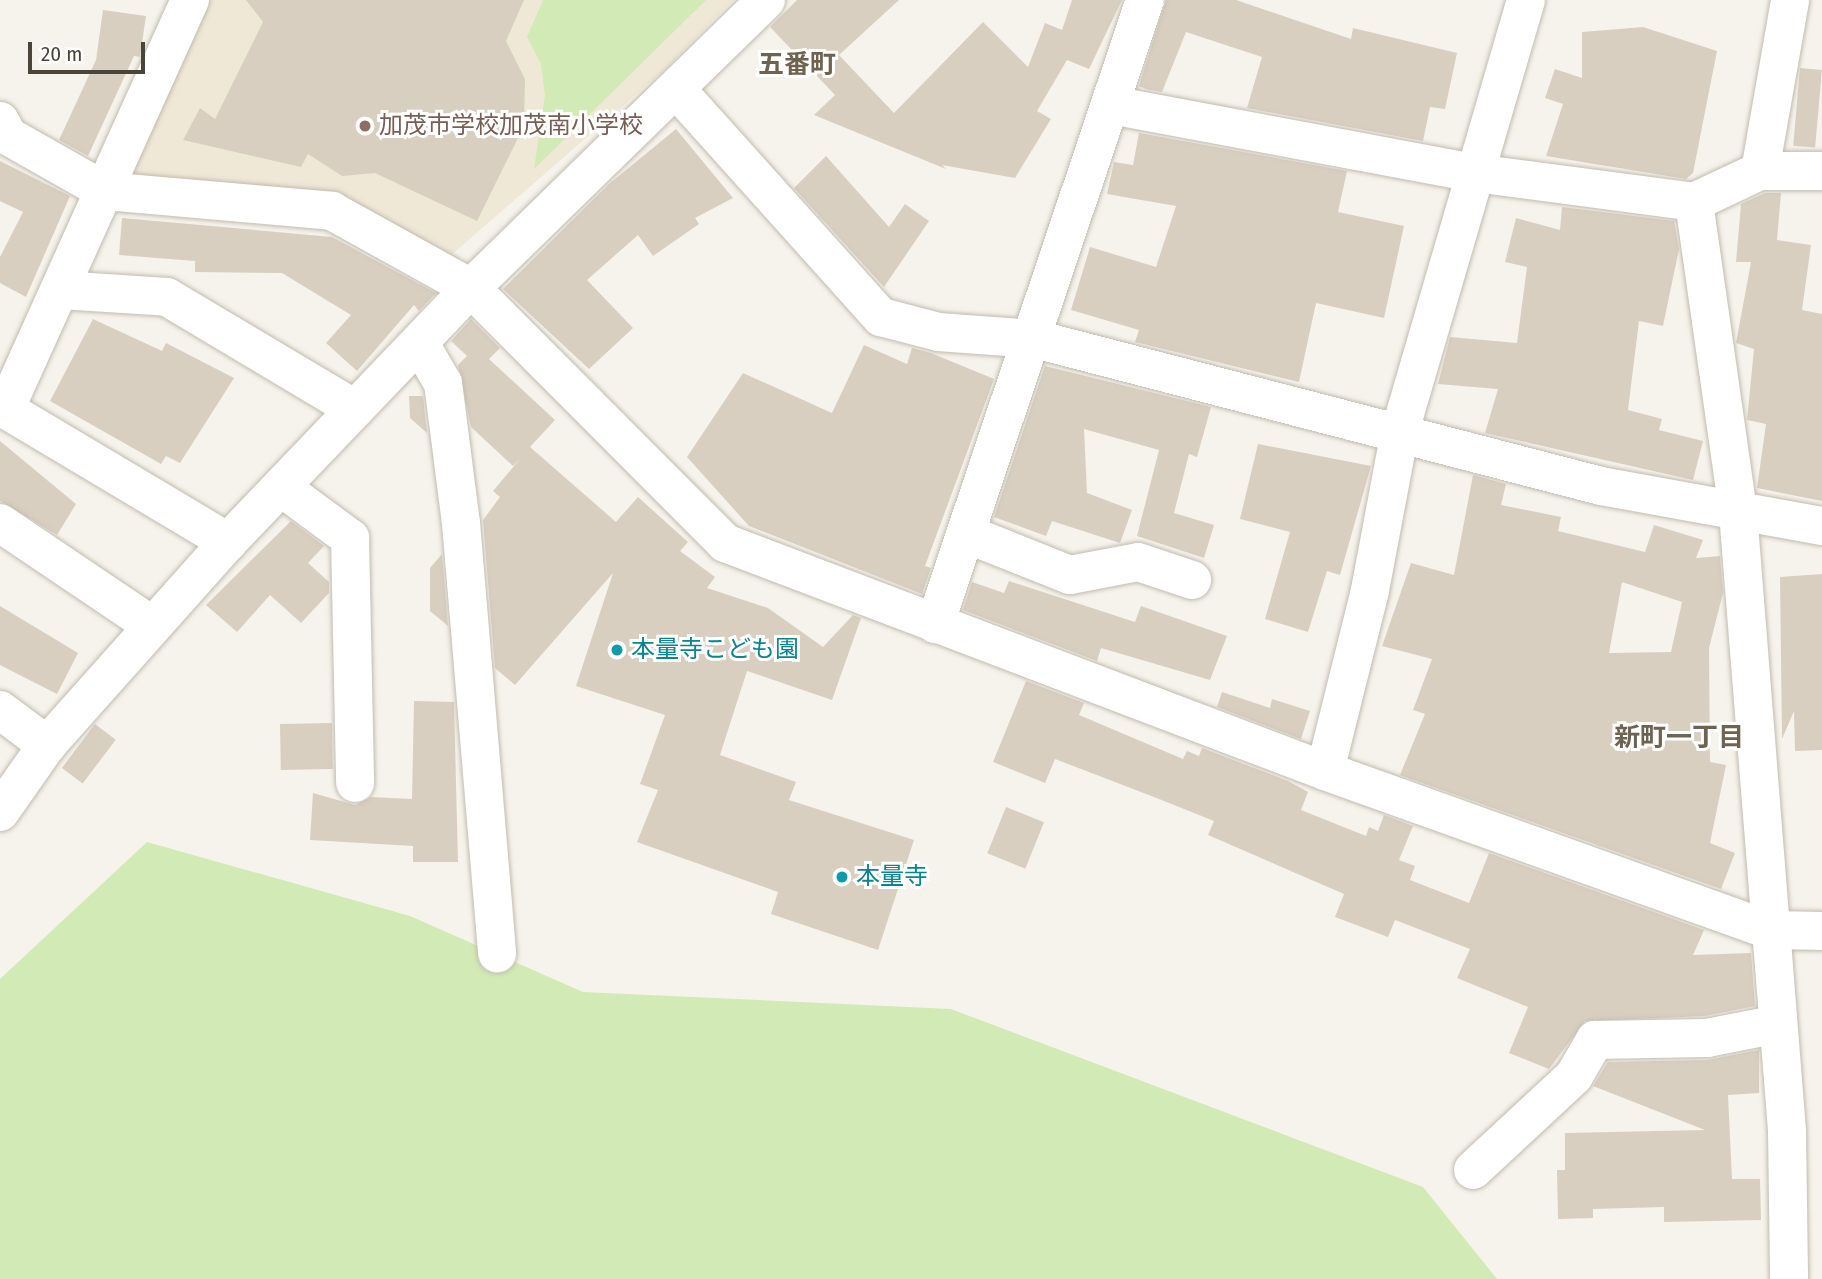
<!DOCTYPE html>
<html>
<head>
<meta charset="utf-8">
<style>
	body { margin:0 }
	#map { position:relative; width:1822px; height:1279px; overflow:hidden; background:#f6f3ec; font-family:"Fira Sans Condensed","Noto Sans JP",sans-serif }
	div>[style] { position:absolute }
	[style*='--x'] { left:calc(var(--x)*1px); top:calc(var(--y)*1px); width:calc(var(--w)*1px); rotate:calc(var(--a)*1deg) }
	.education>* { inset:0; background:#efe8d6 }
	.green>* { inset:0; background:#d2eab5 }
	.building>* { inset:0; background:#d8cfc1; transform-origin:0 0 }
	.roads { filter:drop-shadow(0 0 2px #c2bbae) drop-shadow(0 0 2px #c2bbae) }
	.minor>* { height:38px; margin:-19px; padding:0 19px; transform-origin:19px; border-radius:19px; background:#fff }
	.dots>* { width:19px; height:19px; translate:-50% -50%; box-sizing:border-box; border:4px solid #fff; border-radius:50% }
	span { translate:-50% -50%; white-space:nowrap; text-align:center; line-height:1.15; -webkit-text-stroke:6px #fff; paint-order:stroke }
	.education-label { font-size:24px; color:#785e54 }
	.left { translate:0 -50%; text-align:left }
	.culture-label { font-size:24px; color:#0d838f }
	.neighbourhood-label { font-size:26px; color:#6e6250; font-weight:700 }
	.scale { position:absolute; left:28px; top:42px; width:117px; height:32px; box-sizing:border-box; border:4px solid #4b4439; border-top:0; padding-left:9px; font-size:21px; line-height:24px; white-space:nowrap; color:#4b4439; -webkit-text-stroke:5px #fff; paint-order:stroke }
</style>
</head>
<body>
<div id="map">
	<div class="education">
		<i style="clip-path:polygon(184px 0,733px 0,663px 71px,434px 270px,352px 220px,112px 177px)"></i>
	</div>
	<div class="green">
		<i style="clip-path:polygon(543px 0,706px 0,534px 169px,545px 95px,541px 64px,527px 37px)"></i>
		<i style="clip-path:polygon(147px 842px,410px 916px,583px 992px,951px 1009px,1423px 1187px,1497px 1279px,0 1279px,0 979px)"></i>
	</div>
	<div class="building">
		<i style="clip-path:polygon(246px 0,524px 0,506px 41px,525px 79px,524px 126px,477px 221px,375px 173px,342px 176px,308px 154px,301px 167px,183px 140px,200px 108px,215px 119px,263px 22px)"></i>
		<i style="clip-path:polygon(797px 0,899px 0,839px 55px,894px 113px,983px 22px,1028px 67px,1045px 23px,1062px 30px,1072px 0,1122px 0,1089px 69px,1067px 60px,1037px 111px,1051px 119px,1015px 178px,942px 165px,946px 169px,814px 115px,835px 95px,770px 27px)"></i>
		<i style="clip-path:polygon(1166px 0,1236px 0,1351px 39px,1353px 28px,1457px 53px,1445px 109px,1430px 107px,1423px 141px,1247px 108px,1262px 57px,1186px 32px,1162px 92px,1146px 89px,1139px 86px)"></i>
		<i style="clip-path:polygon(103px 10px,146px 16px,140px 57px,134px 56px,88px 156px,59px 140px,96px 60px)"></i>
		<i style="clip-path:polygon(1643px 27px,1717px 51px,1693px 173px,1686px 179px,1546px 156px,1563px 104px,1545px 98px,1555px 69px,1582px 78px,1582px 32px)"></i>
		<i style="left:1800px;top:68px;width:22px;height:78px;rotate:5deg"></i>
		<i style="clip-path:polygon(676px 129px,733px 198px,695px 218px,699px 224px,653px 256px,638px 235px,587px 280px,633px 328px,589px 369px,503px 289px,609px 184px)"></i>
		<i style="clip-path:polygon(1139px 133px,1347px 171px,1338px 212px,1404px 226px,1384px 318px,1316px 303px,1299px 382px,1135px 342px,1139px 330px,1071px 310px,1090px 247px,1156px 267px,1176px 206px,1107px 194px,1114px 162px,1133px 165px)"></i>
		<i style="clip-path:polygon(826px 156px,889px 227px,905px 204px,929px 221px,884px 287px,794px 188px)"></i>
		<i style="clip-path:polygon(0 161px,70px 196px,26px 297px,0 283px,0 257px,23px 212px,0 201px)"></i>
		<i style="clip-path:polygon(1765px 193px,1781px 193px,1777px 240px,1811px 245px,1802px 310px,1822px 314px,1822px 501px,1757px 488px,1766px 424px,1747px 420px,1754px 349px,1736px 343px,1751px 262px,1736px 262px,1741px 204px)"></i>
		<i style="clip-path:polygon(1562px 207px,1674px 221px,1679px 249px,1663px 326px,1639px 321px,1628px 410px,1662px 419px,1659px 430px,1703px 441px,1693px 480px,1485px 433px,1498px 389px,1438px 384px,1450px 337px,1517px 343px,1527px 267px,1505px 262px,1516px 218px,1560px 230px)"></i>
		<i style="clip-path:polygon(122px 218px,332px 237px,436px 293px,419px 311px,414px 305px,357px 371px,326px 343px,351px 315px,282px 273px,195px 272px,195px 261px,119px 255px)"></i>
		<i style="clip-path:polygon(93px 319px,162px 351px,166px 343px,234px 378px,180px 463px,166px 456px,161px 464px,50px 401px)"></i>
		<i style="clip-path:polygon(471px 319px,500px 348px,489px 359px,555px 420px,530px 447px,616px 522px,638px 497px,688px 542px,680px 551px,715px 577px,707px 588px,768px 608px,823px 647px,853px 615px,861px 618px,832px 700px,747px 671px,720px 755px,796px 782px,789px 800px,914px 840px,878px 950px,771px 914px,778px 892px,637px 842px,658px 790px,640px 784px,665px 715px,576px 686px,613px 573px,515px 685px,495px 668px,483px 520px,500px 497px,493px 491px,520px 459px,513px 466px,471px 427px,458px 365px,467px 356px,451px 341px)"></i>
		<i style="clip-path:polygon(864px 345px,907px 364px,912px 348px,931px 353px,994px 379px,925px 566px,931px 568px,922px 594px,749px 526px,687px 457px,743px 373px,832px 413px)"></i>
		<i style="clip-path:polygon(1045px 366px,1211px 407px,1197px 457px,1189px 454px,1174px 513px,1214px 525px,1204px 558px,1137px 536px,1159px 450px,1084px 429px,1087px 493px,1132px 510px,1120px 543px,1052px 521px,1046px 536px,994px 517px)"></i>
		<i style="clip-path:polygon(409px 396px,423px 396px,427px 433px,410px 418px)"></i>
		<i style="clip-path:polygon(0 441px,76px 504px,57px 535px,0 501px)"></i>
		<i style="clip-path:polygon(1258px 444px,1371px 466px,1340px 575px,1327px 571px,1308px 632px,1265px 619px,1290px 532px,1240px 519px)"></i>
		<i style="clip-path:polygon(evenodd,1473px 475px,1506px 484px,1501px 505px,1561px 517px,1558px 531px,1645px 552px,1654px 525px,1703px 540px,1696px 558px,1720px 556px,1723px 593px,1709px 648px,1710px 762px,1726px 765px,1710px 843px,1735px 853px,1721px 889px,1400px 775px,1425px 714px,1413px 710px,1432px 659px,1382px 646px,1411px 563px,1454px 575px,1473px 475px,1622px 582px,1682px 602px,1671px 652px,1609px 653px,1622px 582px)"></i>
		<i style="clip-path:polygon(291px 521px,324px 546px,308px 563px,329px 582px,329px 593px,301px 623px,270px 595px,237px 632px,206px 605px)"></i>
		<i style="clip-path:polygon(442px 554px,448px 626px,430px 611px,430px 568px)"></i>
		<i style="clip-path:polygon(1822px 574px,1822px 750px,1795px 751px,1794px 711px,1782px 739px,1780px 577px)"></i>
		<i style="clip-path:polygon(1009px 581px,1135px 622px,1141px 606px,1227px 636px,1210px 680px,1101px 648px,1097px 661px,963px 610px,972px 582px,1004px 593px)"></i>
		<i style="clip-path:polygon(0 606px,78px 653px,57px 694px,0 665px)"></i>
		<i style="clip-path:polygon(1026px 681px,1084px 703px,1079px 715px,1183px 759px,1187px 751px,1199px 756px,1202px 748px,1288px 781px,1308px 792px,1301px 810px,1366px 836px,1369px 827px,1378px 831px,1384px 815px,1413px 826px,1399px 860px,1415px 866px,1410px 880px,1469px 903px,1489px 853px,1704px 930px,1693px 955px,1751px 953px,1755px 1006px,1705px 1016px,1585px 1021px,1549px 1069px,1509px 1053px,1528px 1007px,1457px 978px,1470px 949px,1395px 920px,1388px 937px,1335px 917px,1344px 894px,1208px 835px,1214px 821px,1154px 797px,1055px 759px,1045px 783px,993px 762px)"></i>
		<i style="clip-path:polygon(1222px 692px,1270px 708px,1272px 699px,1310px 711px,1301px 739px,1217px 707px)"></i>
		<i style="clip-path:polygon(414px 701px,454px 702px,458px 862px,413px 862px,413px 846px,310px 840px,313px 793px,355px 805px,371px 797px,412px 799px)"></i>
		<i style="left:332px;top:723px;width:46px;height:52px;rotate:89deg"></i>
		<i style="left:95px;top:724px;width:26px;height:55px;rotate:37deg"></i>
		<i style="left:1006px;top:807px;width:41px;height:50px;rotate:22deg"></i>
		<i style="clip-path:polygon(1759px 1050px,1759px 1093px,1728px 1095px,1732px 1179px,1760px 1179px,1761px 1220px,1664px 1222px,1664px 1207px,1593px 1209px,1593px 1218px,1558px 1219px,1557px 1170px,1565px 1170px,1565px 1133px,1705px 1130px,1593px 1086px,1608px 1062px,1707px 1060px)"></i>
	</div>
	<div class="roads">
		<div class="minor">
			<i style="--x:190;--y:0;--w:449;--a:114.3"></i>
			<i style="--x:5;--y:409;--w:260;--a:30.8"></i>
			<i style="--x:677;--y:90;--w:305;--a:48.1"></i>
			<i style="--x:881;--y:317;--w:59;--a:14.7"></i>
			<i style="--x:938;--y:332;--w:97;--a:4.1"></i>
			<i style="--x:1035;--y:339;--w:585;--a:14.56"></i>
			<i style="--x:1601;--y:486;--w:225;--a:10.3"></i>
			<i style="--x:1111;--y:105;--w:370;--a:10.6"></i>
			<i style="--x:1475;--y:173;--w:221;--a:7.5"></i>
			<i style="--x:1694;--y:202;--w:73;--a:-25.2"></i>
			<i style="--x:1760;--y:171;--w:62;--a:0"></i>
			<i style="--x:0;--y:121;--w:17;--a:62"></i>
			<i style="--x:8;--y:136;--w:112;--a:29.6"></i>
			<i style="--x:105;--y:191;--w:228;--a:5"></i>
			<i style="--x:332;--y:211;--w:159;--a:29"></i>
			<i style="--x:471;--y:288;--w:360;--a:45.1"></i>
			<i style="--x:725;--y:543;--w:642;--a:20.81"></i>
			<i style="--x:1325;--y:771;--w:473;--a:19.7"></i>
			<i style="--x:1770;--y:930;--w:52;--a:1.1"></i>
			<i style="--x:1760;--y:171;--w:174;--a:-80"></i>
			<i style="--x:1694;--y:202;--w:313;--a:81.9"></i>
			<i style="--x:1738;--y:512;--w:621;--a:85.47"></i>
			<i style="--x:1787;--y:1131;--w:148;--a:89.2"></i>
			<i style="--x:60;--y:290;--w:107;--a:3.7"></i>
			<i style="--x:167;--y:297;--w:219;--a:30.8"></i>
			<i style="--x:420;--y:344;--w:45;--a:59.5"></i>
			<i style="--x:443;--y:383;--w:141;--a:82.7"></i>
			<i style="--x:461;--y:523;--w:432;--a:85.2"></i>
			<i style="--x:281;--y:487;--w:86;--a:36.5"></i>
			<i style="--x:350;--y:538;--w:245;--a:88.8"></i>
			<i style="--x:0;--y:523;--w:182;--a:34"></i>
			<i style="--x:967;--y:534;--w:111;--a:21.7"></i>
			<i style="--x:1070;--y:575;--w:69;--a:-10.8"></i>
			<i style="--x:1138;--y:562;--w:57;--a:18.4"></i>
			<i style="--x:935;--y:624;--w:658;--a:-71.4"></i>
			<i style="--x:0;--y:710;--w:59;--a:36.7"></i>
			<i style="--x:1325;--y:771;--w:187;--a:-76"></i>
			<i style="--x:1370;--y:590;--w:162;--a:-79.3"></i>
			<i style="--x:1400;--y:431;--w:449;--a:-73.7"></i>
			<i style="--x:0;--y:812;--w:82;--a:-55"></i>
			<i style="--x:47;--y:745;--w:272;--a:-48.3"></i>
			<i style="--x:228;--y:542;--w:352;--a:-46.3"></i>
			<i style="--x:471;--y:288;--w:412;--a:-44.3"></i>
			<i style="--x:1473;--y:1170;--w:138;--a:-42.9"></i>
			<i style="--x:1574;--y:1076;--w:42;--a:-59.7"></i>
			<i style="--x:1595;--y:1040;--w:112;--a:-1"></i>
			<i style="--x:1707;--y:1038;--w:72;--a:-11.2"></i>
		</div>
	</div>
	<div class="dots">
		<i style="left:365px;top:126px;background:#8d6e63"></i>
		<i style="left:617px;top:650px;background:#0f9aa8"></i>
		<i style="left:842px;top:877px;background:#0f9aa8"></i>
	</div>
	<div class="education-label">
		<span class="left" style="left:379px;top:126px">加茂市学校加茂南小学校</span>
	</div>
	<div class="culture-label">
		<span class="left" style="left:631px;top:650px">本量寺こども園</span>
		<span class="left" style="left:856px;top:877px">本量寺</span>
	</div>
	<div class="neighbourhood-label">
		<span style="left:797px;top:65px">五番町</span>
		<span style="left:1679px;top:738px">新町一丁目</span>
	</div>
	<div class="scale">20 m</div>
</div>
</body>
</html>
